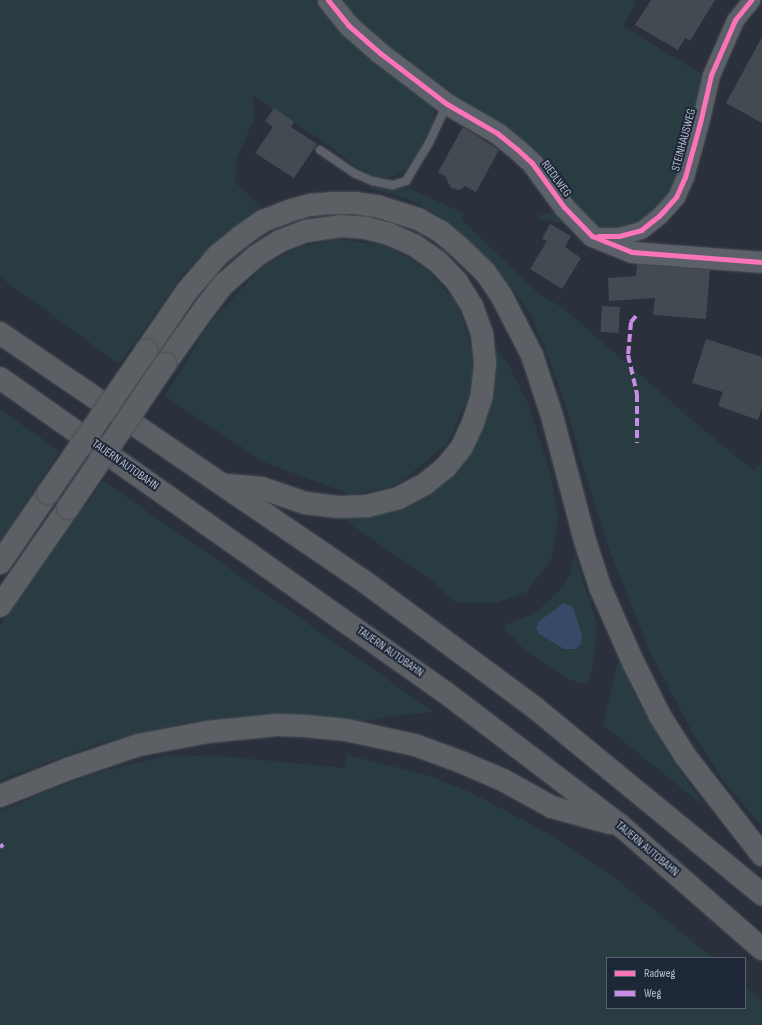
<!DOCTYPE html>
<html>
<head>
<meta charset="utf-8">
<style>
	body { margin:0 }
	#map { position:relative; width:762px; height:1025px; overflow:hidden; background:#2b313c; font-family:"Sofia Sans Condensed",sans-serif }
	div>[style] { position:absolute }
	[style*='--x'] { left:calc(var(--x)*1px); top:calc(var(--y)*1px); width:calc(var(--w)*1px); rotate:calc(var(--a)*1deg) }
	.green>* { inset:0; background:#283c42 }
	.water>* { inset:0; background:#374966 }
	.building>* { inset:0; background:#444a52; transform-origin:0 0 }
	.roads { filter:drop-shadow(0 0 1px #484c54) drop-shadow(0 0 1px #484c54) }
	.service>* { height:8px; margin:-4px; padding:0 4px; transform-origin:4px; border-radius:4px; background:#5c6068 }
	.minor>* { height:17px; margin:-8.5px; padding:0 8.5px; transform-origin:8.5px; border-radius:8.5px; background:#5c6068 }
	.tertiary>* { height:21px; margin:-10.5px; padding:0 10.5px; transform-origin:10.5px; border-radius:10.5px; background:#5c6068 }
	.motorway>* { height:22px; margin:-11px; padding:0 11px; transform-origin:11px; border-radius:11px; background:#5c5f63 }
	.bridges { filter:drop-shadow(0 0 1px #484e57) drop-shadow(0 0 1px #484e57) }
	.motorway-bridge>* { height:22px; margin:-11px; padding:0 11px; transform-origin:11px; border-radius:11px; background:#5c5f63 }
	.quiet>* { height:4px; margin-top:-2px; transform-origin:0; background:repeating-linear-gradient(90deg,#ca8be6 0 8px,transparent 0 12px) }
	.cycleway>* { height:5px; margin:-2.5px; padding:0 2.5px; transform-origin:2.5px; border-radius:2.5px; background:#fb73b8 }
	span { translate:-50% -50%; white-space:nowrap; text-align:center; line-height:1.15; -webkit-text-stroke:4px #1e2737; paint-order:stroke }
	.street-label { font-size:12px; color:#b6becc }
	.legend { position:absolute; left:606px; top:957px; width:140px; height:52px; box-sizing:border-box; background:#1e2737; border:1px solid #5b6373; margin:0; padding:5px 7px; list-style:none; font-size:12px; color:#b6becc }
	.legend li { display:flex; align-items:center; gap:8px; height:20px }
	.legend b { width:20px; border:1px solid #5b6373 }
</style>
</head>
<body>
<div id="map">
	<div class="green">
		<i style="clip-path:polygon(0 0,320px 0,434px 105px,434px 113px,432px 126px,411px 165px,398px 175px,386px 178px,374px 177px,354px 165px,326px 143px,253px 95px,254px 119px,237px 158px,235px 182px,264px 210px,221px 237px,185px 272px,119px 364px,0 277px)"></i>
		<i style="clip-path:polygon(337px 0,634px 0,635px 5px,623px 26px,703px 75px,681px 169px,667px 195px,645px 219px,626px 226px,605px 229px,584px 220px,395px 59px)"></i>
		<i style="clip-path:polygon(366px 187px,411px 189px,463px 213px,462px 220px,539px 294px,563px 308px,698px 425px,754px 471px,762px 461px,762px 826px,725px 783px,694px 735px,650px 652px,610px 551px,587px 479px,566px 406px,548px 356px,529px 311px,496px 267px,466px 238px,436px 214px,408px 199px)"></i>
		<i style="clip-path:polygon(557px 211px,570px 226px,551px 221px,540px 220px,537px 216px)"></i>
		<i style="clip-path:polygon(341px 239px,388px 246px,426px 268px,459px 306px,472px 352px,472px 390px,447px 444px,397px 485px,353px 495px,266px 463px,165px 396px,209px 324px,263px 266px,298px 247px)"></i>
		<i style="clip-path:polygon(494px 347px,508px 364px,528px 404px,550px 472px,558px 516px,552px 557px,528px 591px,497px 603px,455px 602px,429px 578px,340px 517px,444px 480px)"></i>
		<i style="clip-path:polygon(0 410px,60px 451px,0 542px)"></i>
		<i style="clip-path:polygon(103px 481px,190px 541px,434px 712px,399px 715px,364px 721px,284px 714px,189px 722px,97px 744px,0 780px,0 625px)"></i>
		<i style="clip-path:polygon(574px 553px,597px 624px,593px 666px,587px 683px,578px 683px,564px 677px,523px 648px,502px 626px,530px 615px,550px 601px,566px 582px,571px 572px)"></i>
		<i style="clip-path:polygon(619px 659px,638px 701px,665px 748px,704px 806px,603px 725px)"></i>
		<i style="clip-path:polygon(169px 755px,229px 757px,345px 768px,347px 755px,427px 775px,472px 793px,547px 833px,616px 879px,713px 958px,607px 958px,607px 1008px,745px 1008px,745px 987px,762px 1002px,762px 1025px,0 1025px,0 812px,44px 792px,100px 772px)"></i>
	</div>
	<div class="water">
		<i style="clip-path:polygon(564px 603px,573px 607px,582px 636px,581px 644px,576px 649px,564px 649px,539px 634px,536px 628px,538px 622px)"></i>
	</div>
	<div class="building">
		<i style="clip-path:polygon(651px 0,715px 0,690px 41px,685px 38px,678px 50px,635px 25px)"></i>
		<i style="clip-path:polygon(762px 37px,762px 123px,726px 103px)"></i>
		<i style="clip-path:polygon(274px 108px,294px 122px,291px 127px,317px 144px,294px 178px,255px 153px,273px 127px,265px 121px)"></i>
		<i style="clip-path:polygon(463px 127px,499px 150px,476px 192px,465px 186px,460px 190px,451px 188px,445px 176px,438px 172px)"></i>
		<i style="clip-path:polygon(550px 224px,571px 236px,565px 247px,581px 258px,562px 289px,530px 269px,547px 241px,542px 239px)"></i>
		<i style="clip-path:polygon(637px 264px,710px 270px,706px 319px,653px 315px,655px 298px,609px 301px,608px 278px,636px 276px)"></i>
		<i style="left:602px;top:306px;width:18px;height:26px;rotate:3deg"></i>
		<i style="clip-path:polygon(706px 339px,762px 357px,762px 407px,758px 420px,718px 406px,723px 392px,692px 383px)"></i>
	</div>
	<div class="roads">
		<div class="service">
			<i style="--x:320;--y:150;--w:41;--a:34.1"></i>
			<i style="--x:354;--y:173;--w:20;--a:24"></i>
			<i style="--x:372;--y:181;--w:21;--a:11"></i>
			<i style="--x:393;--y:185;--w:14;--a:-17"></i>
			<i style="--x:406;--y:181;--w:44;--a:-58.8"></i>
			<i style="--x:429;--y:143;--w:43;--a:-65.2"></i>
		</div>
		<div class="minor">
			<i style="--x:598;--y:236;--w:21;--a:0"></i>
			<i style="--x:619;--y:236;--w:23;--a:-15"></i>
			<i style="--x:641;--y:230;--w:23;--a:-38"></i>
			<i style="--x:659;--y:216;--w:25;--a:-48"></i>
			<i style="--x:676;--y:197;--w:22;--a:-66"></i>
			<i style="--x:685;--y:177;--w:56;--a:-74.5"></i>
			<i style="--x:700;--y:123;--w:49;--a:-77.1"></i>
			<i style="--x:711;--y:75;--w:60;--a:-66.4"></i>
			<i style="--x:735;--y:20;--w:26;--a:-51"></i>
		</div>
		<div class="tertiary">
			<i style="--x:328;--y:0;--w:32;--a:51"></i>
			<i style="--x:348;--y:25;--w:43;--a:41.2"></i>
			<i style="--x:380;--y:53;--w:84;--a:37.3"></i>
			<i style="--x:447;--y:104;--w:58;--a:30.1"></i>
			<i style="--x:497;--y:133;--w:26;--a:39"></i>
			<i style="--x:517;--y:149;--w:21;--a:43"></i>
			<i style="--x:532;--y:163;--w:54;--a:54"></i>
			<i style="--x:564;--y:207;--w:40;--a:46"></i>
			<i style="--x:592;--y:236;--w:43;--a:21.8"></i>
			<i style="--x:632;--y:252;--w:130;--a:4.4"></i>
		</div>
		<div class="motorway">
			<i style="--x:0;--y:333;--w:442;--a:34.3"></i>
			<i style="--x:365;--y:582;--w:210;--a:36.5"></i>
			<i style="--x:534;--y:707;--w:295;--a:39.4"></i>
			<i style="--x:146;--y:351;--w:73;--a:-55.7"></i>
			<i style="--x:187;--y:291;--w:48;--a:-49.3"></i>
			<i style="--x:218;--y:255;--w:28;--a:-39"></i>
			<i style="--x:240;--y:237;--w:28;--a:-35"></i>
			<i style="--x:263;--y:221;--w:31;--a:-21"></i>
			<i style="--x:292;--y:210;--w:19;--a:-16"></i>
			<i style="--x:310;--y:205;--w:24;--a:-5"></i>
			<i style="--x:334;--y:203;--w:21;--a:0"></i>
			<i style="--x:355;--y:203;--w:22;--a:8"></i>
			<i style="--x:377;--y:206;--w:43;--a:17.6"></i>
			<i style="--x:418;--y:219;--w:25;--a:29"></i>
			<i style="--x:440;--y:231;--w:25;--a:40"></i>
			<i style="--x:459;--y:247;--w:36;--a:44"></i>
			<i style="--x:485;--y:272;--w:28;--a:55"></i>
			<i style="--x:501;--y:295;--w:68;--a:62.7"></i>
			<i style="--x:532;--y:355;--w:64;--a:71.8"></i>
			<i style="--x:552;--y:416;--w:129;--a:75.2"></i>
			<i style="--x:585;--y:541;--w:48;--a:71.9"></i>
			<i style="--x:600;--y:587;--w:84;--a:66.2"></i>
			<i style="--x:634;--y:664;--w:58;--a:63.4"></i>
			<i style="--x:660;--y:716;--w:49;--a:57.6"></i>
			<i style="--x:686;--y:757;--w:124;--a:52.2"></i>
			<i style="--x:165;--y:364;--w:69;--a:-54.5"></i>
			<i style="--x:205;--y:308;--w:31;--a:-52"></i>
			<i style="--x:224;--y:284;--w:43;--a:-41.2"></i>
			<i style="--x:256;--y:256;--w:28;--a:-32"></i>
			<i style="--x:280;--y:241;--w:28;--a:-21"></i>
			<i style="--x:306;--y:231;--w:34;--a:-8"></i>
			<i style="--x:340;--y:226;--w:26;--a:4"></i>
			<i style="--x:366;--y:228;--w:24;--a:15"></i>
			<i style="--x:389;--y:234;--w:27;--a:24"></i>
			<i style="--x:414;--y:245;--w:29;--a:35"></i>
			<i style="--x:438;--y:262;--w:28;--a:46"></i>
			<i style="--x:457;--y:282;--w:28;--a:58"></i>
			<i style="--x:472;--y:306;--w:30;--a:70"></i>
			<i style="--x:482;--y:334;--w:30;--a:84"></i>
			<i style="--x:485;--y:364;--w:31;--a:96"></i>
			<i style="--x:482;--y:395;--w:29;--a:108"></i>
			<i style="--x:473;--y:423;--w:26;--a:115"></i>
			<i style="--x:462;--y:447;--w:26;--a:129"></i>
			<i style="--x:446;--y:467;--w:27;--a:141"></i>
			<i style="--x:425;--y:484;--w:30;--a:152"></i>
			<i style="--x:399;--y:498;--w:32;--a:166"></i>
			<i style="--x:368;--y:506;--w:30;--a:178"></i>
			<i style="--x:338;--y:507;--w:33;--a:-173"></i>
			<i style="--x:305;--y:503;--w:46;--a:-160.8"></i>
			<i style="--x:262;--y:488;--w:38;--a:-175"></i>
			<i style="--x:0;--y:378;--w:546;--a:35.23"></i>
			<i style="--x:446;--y:693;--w:220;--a:37.2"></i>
			<i style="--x:621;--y:826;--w:187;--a:41.1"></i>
			<i style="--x:0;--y:563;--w:85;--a:-55.6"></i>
			<i style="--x:0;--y:606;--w:119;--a:-55.2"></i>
			<i style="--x:0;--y:796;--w:73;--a:-21.7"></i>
			<i style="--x:68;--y:769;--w:75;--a:-18.7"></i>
			<i style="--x:139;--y:745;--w:69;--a:-10.8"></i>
			<i style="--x:207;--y:732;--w:70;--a:-5.7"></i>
			<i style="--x:277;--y:725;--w:29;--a:2"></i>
			<i style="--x:306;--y:726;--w:40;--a:5.7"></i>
			<i style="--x:346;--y:730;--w:71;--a:12.3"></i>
			<i style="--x:415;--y:745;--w:49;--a:20.3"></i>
			<i style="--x:461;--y:762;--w:46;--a:23.2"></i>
			<i style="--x:503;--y:780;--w:56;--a:28.9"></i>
			<i style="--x:552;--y:807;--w:60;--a:15.4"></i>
		</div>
	</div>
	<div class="bridges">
		<div class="motorway-bridge">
			<i style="--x:48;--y:493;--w:173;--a:-55.4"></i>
			<i style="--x:68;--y:508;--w:174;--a:-56"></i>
		</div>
	</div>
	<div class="quiet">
		<i style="--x:636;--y:316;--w:8;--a:130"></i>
		<i style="--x:631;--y:322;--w:33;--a:95"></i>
		<i style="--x:628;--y:355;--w:40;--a:77"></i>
		<i style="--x:637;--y:394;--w:49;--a:90"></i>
		<i style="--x:0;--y:847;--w:4;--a:-34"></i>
	</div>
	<div class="cycleway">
		<i style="--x:328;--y:0;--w:32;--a:51"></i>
		<i style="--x:348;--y:25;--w:43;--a:41.2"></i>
		<i style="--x:380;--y:53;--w:84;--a:37.3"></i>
		<i style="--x:447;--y:104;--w:58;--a:30.1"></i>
		<i style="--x:497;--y:133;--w:26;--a:39"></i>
		<i style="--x:517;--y:149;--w:21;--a:43"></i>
		<i style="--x:532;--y:163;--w:54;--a:54"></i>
		<i style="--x:564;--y:207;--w:40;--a:46"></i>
		<i style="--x:592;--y:236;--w:43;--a:21.8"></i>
		<i style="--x:632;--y:252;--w:130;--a:4.4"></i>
		<i style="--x:598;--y:236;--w:21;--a:0"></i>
		<i style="--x:619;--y:236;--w:23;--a:-15"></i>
		<i style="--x:641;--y:230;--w:23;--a:-38"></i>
		<i style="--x:659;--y:216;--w:25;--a:-48"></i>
		<i style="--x:676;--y:197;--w:22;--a:-66"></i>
		<i style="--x:685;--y:177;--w:56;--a:-74.5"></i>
		<i style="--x:700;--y:123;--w:49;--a:-77.1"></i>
		<i style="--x:711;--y:75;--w:60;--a:-66.4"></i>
		<i style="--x:735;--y:20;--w:26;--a:-51"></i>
	</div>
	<div class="street-label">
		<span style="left:684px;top:140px;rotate:-75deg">STEINHAUSWEG</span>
		<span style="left:556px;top:179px;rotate:54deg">RIEDLWEG</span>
		<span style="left:125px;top:465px;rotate:35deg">TAUERN AUTOBAHN</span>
		<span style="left:390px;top:652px;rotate:35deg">TAUERN AUTOBAHN</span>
		<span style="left:647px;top:849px;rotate:40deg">TAUERN AUTOBAHN</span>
	</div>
	<ul class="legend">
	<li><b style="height:5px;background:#fb73b8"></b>Radweg</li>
	<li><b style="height:5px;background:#ca8be6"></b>Weg</li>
	</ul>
</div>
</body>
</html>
